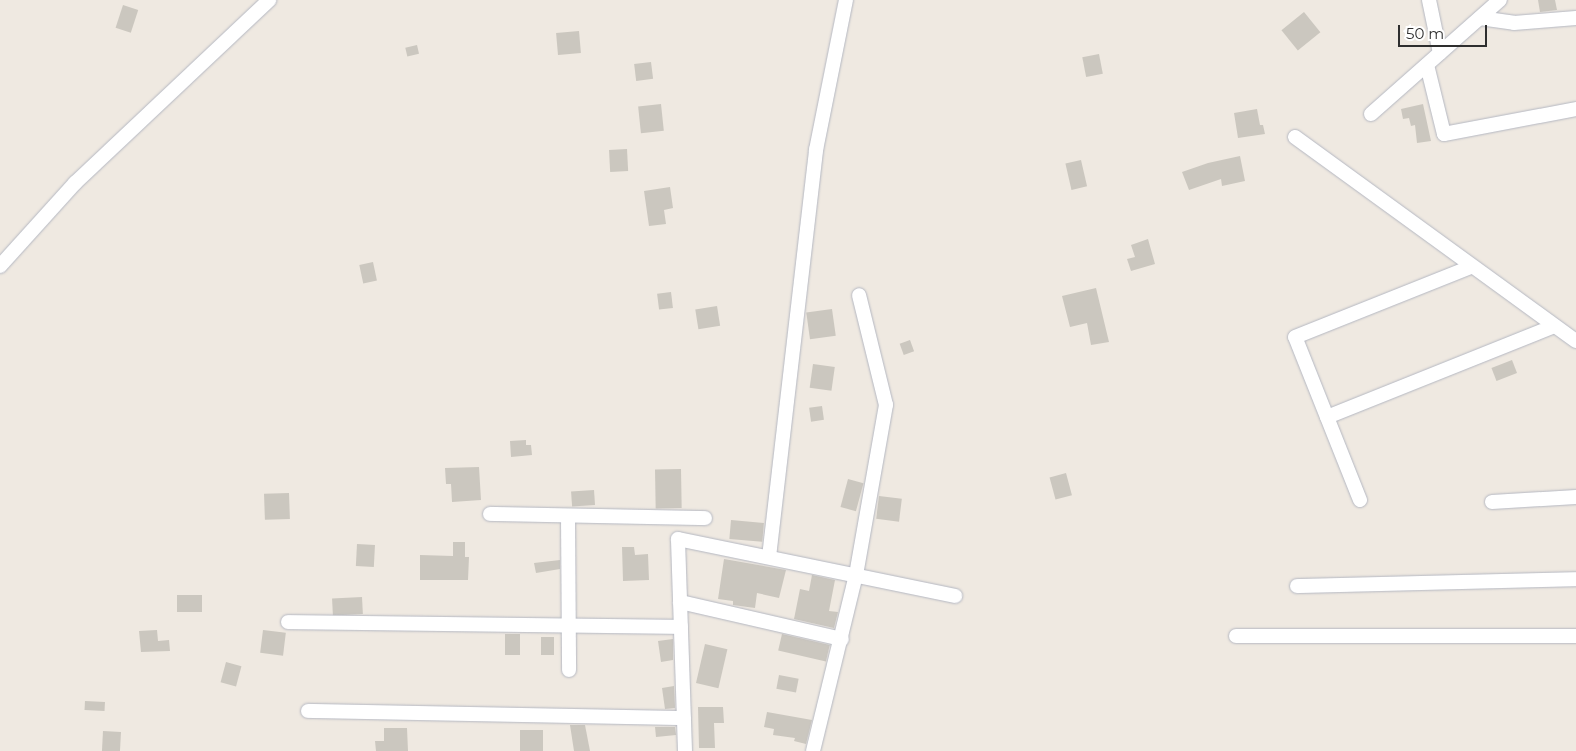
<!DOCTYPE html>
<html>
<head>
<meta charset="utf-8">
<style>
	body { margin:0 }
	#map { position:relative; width:1576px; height:751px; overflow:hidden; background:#efe9e1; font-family:Montserrat,sans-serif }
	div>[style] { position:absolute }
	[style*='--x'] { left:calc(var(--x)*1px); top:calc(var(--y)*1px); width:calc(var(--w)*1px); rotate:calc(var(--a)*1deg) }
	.building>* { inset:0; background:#cbc7bf; transform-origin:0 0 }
	.roads { filter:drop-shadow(0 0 1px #b4b7c1) drop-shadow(0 0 1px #b4b7c1) }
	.street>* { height:14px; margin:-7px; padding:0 7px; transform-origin:7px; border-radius:7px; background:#fff }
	span { translate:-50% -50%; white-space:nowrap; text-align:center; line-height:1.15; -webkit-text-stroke:4.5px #fff; paint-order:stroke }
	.scale { position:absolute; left:1398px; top:25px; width:89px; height:22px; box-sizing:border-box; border:2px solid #2e2e2e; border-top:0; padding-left:6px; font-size:15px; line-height:18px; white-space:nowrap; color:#2e2e2e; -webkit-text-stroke:4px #fff; paint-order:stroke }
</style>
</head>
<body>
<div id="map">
	<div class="building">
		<i style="clip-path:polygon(1538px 0,1555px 0,1557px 10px,1540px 12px)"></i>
		<i style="left:123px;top:5px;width:16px;height:24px;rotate:18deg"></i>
		<i style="left:1304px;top:12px;width:26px;height:29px;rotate:51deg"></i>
		<i style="left:579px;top:31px;width:22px;height:23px;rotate:85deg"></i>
		<i style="left:417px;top:45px;width:9px;height:12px;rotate:77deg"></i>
		<i style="left:1099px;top:54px;width:20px;height:17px;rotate:79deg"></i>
		<i style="left:651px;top:62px;width:17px;height:17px;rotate:83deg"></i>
		<i style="left:661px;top:104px;width:27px;height:23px;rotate:84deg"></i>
		<i style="clip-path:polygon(1423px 104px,1431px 141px,1417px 143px,1415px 125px,1411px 126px,1409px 118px,1403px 119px,1401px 109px)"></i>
		<i style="clip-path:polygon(1257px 109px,1260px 125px,1263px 125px,1265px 134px,1238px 138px,1234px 113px)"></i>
		<i style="left:627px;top:149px;width:22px;height:18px;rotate:87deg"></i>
		<i style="clip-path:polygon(1240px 156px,1245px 181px,1222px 186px,1221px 179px,1189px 190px,1182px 172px,1208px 163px)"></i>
		<i style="left:1081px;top:160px;width:27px;height:16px;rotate:77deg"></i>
		<i style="clip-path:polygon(670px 187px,673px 208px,664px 210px,666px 224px,649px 226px,644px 191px)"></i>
		<i style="clip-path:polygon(1148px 239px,1155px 264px,1131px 271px,1127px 259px,1135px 257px,1131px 245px)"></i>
		<i style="left:373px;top:262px;width:19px;height:14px;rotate:78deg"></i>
		<i style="clip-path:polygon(1096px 288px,1109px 342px,1091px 345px,1087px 323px,1070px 327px,1062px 296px)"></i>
		<i style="left:671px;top:292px;width:16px;height:14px;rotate:83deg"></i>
		<i style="left:717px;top:306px;width:20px;height:22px;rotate:81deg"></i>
		<i style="left:832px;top:309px;width:27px;height:26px;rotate:82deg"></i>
		<i style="left:910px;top:340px;width:12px;height:11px;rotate:70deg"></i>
		<i style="left:1512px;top:360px;width:14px;height:22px;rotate:69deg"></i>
		<i style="left:813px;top:364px;width:22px;height:24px;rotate:8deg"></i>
		<i style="left:822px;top:406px;width:14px;height:13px;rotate:82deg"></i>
		<i style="clip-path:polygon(526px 440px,526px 445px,531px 445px,532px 455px,511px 457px,510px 441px)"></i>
		<i style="clip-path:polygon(479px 467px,481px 500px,452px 502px,451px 484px,446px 484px,445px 468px)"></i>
		<i style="left:681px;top:469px;width:39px;height:26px;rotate:89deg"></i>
		<i style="left:1066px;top:473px;width:23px;height:17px;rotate:75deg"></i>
		<i style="left:848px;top:479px;width:16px;height:29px;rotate:15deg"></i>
		<i style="left:594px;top:490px;width:15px;height:23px;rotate:86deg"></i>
		<i style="left:289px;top:493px;width:26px;height:25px;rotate:88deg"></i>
		<i style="left:879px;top:496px;width:23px;height:23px;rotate:7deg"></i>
		<i style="left:731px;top:520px;width:33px;height:19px;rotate:5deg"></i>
		<i style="clip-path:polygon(453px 542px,465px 542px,465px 557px,469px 557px,468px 580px,420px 580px,420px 555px,453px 556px)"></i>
		<i style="left:357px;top:544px;width:18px;height:22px;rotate:3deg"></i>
		<i style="clip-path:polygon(622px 547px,634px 547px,635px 555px,648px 554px,649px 580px,623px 581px)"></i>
		<i style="clip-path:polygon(724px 559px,786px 570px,779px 598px,757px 593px,755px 608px,733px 605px,733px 601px,718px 599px)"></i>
		<i style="clip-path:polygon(560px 560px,560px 569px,536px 573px,534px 563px)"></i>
		<i style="clip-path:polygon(812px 575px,835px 580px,829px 611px,838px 612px,834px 628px,794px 619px,800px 589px,809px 591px)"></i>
		<i style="left:202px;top:595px;width:17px;height:25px;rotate:90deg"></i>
		<i style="left:362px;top:597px;width:17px;height:30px;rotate:87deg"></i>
		<i style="clip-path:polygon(157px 630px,158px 641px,169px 640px,170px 651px,141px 652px,139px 631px)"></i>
		<i style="left:263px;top:630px;width:23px;height:23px;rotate:7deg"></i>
		<i style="left:505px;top:634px;width:15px;height:21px"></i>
		<i style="left:782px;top:634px;width:49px;height:17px;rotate:13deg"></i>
		<i style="left:541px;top:637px;width:13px;height:18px"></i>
		<i style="clip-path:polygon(673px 639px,673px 660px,661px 662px,658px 641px)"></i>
		<i style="left:705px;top:644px;width:23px;height:40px;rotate:13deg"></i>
		<i style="left:226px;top:662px;width:16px;height:21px;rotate:15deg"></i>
		<i style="left:779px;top:675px;width:20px;height:14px;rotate:11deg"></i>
		<i style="clip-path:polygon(674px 686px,675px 708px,665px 709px,662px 688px)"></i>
		<i style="left:85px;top:701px;width:20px;height:9px;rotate:3deg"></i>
		<i style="clip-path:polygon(698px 707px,723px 707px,724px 723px,714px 723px,715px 748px,699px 748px)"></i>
		<i style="clip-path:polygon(767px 712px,812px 720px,806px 744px,794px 741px,795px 738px,773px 735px,774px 729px,764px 727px)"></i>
		<i style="clip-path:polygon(570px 725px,585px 725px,590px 751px,574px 751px)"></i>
		<i style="clip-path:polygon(655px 727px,675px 727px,676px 735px,656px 737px)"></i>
		<i style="clip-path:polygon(384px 728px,407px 728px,408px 751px,376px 751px,375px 741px,384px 741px)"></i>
		<i style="left:543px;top:730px;width:21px;height:23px;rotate:90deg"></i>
		<i style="left:103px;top:731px;width:18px;height:20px;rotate:3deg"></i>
	</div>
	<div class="roads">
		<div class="street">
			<i style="--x:1429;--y:0;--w:54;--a:78.3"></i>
			<i style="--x:1480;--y:18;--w:34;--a:8"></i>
			<i style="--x:1514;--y:23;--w:62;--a:-4.6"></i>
			<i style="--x:1427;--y:65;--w:71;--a:76.2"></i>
			<i style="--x:1444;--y:134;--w:134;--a:-10.7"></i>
			<i style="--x:1371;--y:114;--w:172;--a:-41.5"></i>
			<i style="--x:1295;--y:137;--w:347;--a:36"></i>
			<i style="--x:0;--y:266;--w:112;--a:-47.9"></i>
			<i style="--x:75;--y:183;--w:267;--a:-43.3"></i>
			<i style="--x:1327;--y:417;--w:245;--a:-21.8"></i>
			<i style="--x:1360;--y:500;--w:175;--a:-111.7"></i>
			<i style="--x:1295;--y:337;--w:189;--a:-21.7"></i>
			<i style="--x:1492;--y:502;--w:84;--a:-3.4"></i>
			<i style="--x:490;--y:514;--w:215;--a:1.1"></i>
			<i style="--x:568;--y:516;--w:154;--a:89.6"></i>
			<i style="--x:769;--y:557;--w:410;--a:-83.4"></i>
			<i style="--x:816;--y:150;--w:153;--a:-78.7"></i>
			<i style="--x:1297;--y:586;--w:279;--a:-1.4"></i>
			<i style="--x:680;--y:602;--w:166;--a:12.9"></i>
			<i style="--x:288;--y:622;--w:393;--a:0.7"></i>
			<i style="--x:1236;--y:636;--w:340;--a:0"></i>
			<i style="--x:308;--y:711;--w:376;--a:1.1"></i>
			<i style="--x:685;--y:751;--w:212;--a:-91.9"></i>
			<i style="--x:678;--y:539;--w:283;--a:11.6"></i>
			<i style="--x:813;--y:751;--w:181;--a:-76.3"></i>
			<i style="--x:856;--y:575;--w:173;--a:-80"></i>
			<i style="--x:886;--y:405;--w:113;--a:-103.8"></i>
		</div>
	</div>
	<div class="scale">50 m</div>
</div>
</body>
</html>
